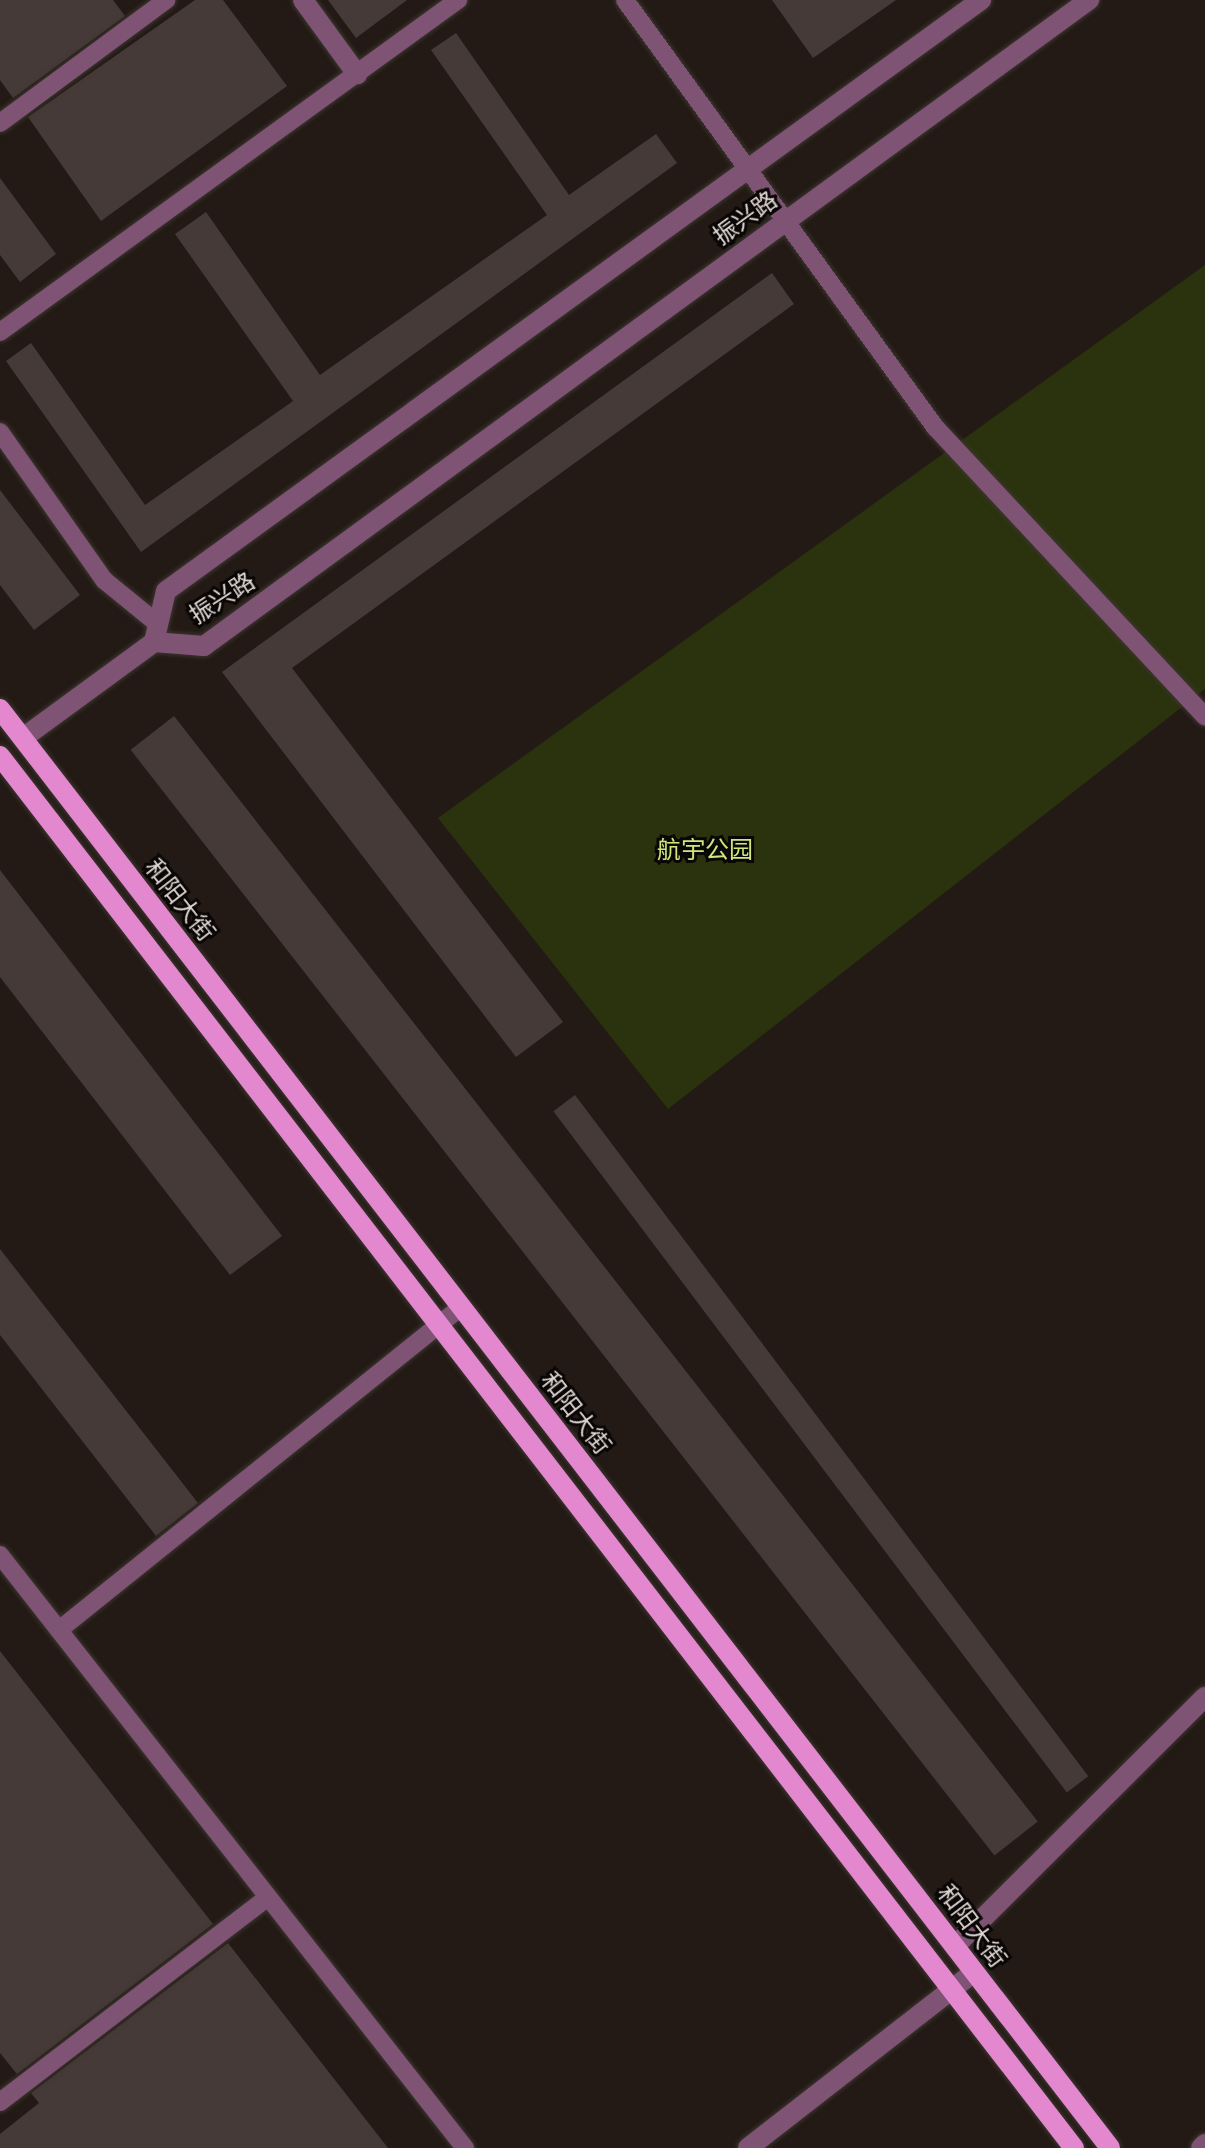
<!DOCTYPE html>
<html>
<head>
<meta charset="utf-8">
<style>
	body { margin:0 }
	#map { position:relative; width:1205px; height:2148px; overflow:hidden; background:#231a15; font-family:Raleway,"Noto Sans SC",sans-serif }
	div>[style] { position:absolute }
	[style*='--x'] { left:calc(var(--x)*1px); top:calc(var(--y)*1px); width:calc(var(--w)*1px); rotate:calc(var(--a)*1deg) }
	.green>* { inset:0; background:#2b330e }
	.building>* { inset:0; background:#463a38; transform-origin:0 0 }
	.roads { filter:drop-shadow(0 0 2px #3d3530) drop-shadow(0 0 2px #3d3530) }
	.lane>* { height:18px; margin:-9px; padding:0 9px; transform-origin:9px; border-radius:9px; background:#7f5374 }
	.street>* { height:20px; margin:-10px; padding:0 10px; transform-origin:10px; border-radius:10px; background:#7f5374 }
	.primary>* { height:20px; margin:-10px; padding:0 10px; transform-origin:10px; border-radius:10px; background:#e388ce }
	span { translate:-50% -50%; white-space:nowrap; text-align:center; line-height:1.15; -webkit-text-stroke:6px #090605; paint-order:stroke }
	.street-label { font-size:24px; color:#dfd8d5 }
	.park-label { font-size:24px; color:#cee77b }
</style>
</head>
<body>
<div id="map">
	<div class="green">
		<i style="clip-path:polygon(1205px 265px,1205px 689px,668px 1109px,438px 818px)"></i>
	</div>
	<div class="building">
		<i style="clip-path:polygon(0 0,113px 0,125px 16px,13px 98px,0 80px)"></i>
		<i style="clip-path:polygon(195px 0,223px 0,287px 86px,101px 221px,28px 117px)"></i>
		<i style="clip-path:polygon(328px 0,407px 0,356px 38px)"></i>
		<i style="clip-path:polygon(772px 0,896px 0,813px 58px)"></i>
		<i style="clip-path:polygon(456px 33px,569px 195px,656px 134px,677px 163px,141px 552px,6px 361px,31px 343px,145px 505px,293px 401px,175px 234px,206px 212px,320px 375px,547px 215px,431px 50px)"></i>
		<i style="clip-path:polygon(0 178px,56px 254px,20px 282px,0 255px)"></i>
		<i style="clip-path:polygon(772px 273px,794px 304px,292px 668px,563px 1022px,516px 1057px,222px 672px)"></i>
		<i style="clip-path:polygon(0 490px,80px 595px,34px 630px,0 585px)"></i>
		<i style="left:174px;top:716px;width:1403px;height:55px;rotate:52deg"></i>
		<i style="clip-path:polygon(0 870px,282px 1236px,230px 1275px,0 977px)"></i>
		<i style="left:575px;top:1095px;width:853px;height:27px;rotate:53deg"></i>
		<i style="clip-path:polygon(0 1249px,198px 1503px,156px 1536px,0 1335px)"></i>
		<i style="clip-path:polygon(0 1651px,213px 1924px,17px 2074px,0 2053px)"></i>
		<i style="clip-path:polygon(228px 1943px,388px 2148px,0 2148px,0 2134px,39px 2103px,31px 2093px)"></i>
	</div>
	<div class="roads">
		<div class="lane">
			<i style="--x:625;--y:0;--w:528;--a:54.02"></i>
			<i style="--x:935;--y:427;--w:396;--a:47"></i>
			<i style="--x:0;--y:123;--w:207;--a:-36.5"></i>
			<i style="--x:0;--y:332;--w:566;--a:-35.94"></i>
			<i style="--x:0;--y:432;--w:181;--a:54.9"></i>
			<i style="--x:104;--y:580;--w:70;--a:39.2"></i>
			<i style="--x:0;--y:1555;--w:754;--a:51.9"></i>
			<i style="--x:59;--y:1630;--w:516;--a:-38.78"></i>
			<i style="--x:0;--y:2102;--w:337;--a:-37.4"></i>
		</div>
		<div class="street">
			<i style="--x:303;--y:0;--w:92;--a:53.9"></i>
			<i style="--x:154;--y:642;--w:50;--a:4.6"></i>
			<i style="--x:204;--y:646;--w:1096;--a:-36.13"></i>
			<i style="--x:154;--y:642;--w:52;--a:-76.8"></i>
			<i style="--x:166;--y:591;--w:1007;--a:-35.95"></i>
			<i style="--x:23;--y:738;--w:162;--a:-36.2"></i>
			<i style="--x:955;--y:1946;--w:353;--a:-44.9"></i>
			<i style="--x:748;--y:2148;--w:286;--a:-37.9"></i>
			<i style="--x:1201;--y:2148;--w:6;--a:-45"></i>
		</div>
		<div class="primary">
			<i style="--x:0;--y:709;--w:1817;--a:52.35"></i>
			<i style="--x:0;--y:756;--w:1758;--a:52.35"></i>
		</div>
	</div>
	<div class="street-label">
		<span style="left:745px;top:218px;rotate:-36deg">振兴路</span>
		<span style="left:222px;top:598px;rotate:-33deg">振兴路</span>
		<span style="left:180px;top:900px;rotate:52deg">和阳大街</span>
		<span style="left:576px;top:1413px;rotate:52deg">和阳大街</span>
		<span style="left:972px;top:1926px;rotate:53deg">和阳大街</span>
	</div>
	<div class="park-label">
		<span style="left:705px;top:850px">航宇公园</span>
	</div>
</div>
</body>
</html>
